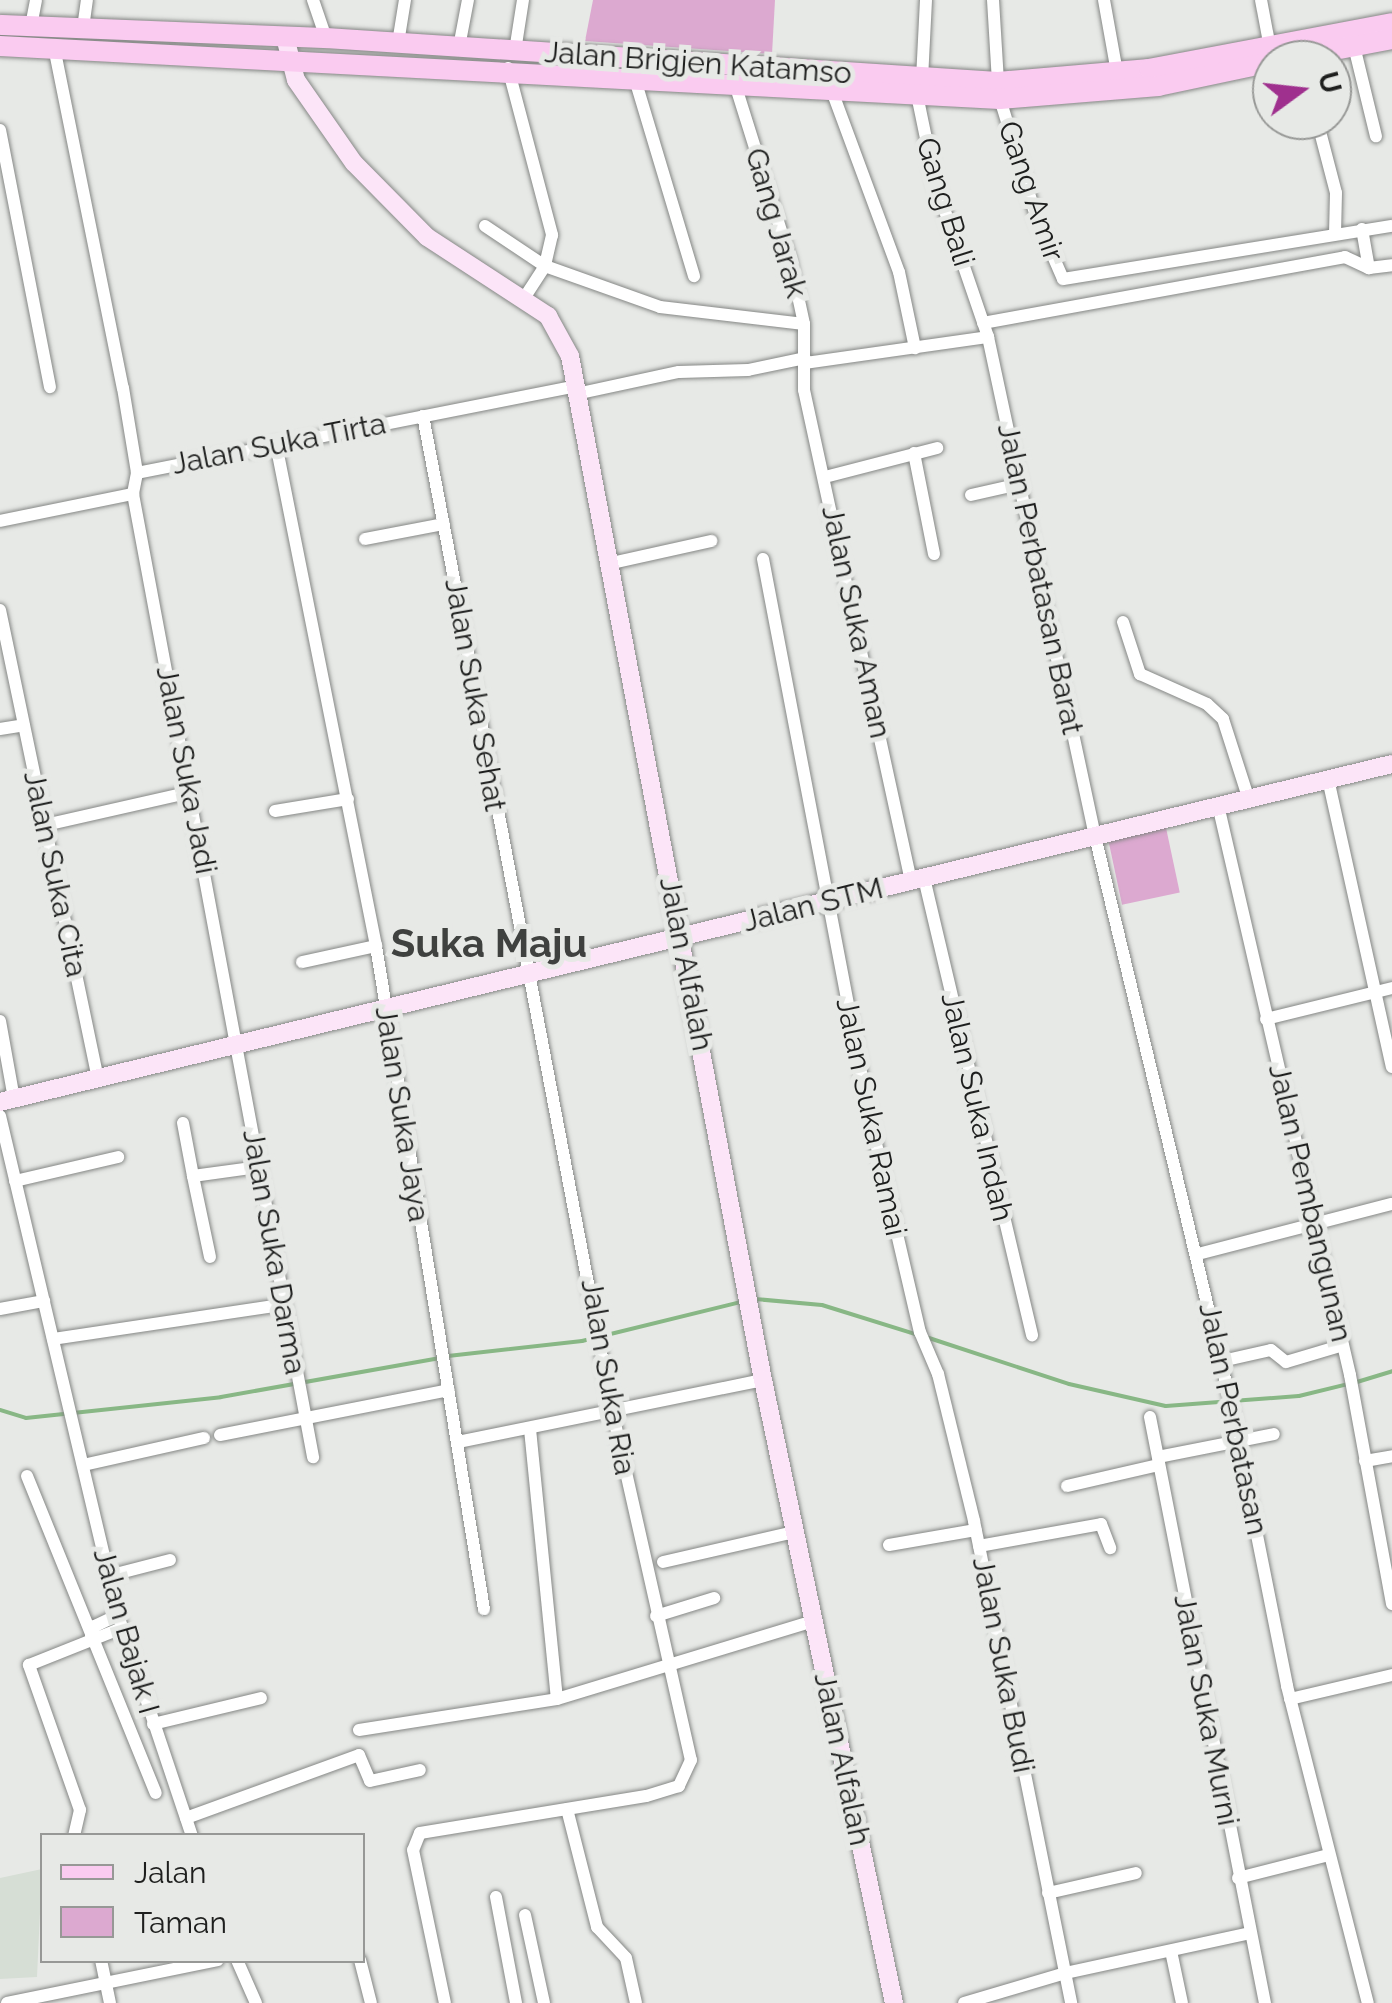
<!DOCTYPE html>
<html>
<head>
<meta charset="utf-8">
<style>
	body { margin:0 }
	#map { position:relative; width:1392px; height:2003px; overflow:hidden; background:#e7e9e6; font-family:Raleway,sans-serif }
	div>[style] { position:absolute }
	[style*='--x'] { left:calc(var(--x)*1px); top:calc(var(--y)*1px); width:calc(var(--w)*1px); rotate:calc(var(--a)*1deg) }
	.built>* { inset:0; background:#d6ded5 }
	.green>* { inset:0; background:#dca9d0; transform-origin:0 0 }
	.stream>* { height:4px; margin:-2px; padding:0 2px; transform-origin:2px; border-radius:2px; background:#88b785 }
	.roads { filter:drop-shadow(0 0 2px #858785) drop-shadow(0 0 2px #858785) }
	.street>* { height:12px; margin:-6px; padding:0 6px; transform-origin:6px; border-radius:6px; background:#fff }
	.secondary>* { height:18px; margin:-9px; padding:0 9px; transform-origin:9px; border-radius:9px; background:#fce5f8 }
	.primary>* { height:20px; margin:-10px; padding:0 10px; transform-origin:10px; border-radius:10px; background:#facbf0 }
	span { translate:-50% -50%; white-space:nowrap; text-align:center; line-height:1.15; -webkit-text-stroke:10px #e7e9e6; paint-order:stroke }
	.street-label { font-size:30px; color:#1e1f1e }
	.district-label { font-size:40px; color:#3f413f; font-weight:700 }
	.legend { position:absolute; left:40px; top:1833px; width:325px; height:130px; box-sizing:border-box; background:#e7e9e6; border:2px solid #979896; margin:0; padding:12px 18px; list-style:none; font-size:30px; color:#1e1f1e }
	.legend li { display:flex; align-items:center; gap:20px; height:50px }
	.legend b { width:50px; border:2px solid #979896 }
	.north { position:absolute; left:1252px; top:40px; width:100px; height:100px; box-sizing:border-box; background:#e7e9e6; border:2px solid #979896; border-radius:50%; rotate:75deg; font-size:28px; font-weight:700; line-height:40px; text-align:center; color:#1e1f1e }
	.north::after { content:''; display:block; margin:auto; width:35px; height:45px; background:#9f308e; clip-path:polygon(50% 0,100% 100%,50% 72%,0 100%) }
</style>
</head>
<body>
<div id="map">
	<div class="built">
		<i style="clip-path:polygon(42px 1869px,37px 1977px,0 1979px,0 1878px)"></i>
	</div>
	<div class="green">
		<i style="clip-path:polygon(593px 0,775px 0,772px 54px,585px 41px)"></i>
		<i style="left:1165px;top:823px;width:71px;height:59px;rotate:78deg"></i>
	</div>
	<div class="stream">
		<i style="--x:755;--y:1299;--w:67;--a:5.1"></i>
		<i style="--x:822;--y:1305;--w:97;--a:17.3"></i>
		<i style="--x:929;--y:1338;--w:147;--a:18.2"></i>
		<i style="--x:1069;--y:1384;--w:99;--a:12.8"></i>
		<i style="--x:1166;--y:1406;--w:133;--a:-4.3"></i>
		<i style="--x:1299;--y:1396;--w:50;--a:-13.8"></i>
		<i style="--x:448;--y:1356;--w:135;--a:-6.4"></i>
		<i style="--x:582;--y:1341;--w:164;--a:-13.8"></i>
		<i style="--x:1357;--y:1382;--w:37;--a:-17"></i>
		<i style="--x:0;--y:1410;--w:27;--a:17"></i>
		<i style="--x:26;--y:1418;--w:196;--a:-6.1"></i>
		<i style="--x:221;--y:1397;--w:221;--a:-10.1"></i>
	</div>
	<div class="roads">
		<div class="street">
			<i style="--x:313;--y:0;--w:40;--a:71.1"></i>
			<i style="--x:993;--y:0;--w:82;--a:86.5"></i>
			<i style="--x:1104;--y:0;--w:73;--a:79.8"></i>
			<i style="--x:1261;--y:0;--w:54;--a:79.3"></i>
			<i style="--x:31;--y:26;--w:26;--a:-79"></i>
			<i style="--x:83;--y:28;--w:28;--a:-82"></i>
			<i style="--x:398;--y:43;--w:44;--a:-80.8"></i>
			<i style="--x:1354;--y:46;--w:93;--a:76.3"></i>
			<i style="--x:54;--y:47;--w:348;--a:78.6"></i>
			<i style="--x:123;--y:388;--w:86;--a:80.6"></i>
			<i style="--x:137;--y:473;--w:21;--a:101"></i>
			<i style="--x:133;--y:494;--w:980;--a:79.41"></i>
			<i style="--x:459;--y:47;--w:48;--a:-79.2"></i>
			<i style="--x:515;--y:51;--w:52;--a:-81.1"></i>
			<i style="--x:508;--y:68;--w:173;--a:75.2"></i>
			<i style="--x:552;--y:235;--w:32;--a:103"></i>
			<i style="--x:545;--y:266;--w:37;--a:123"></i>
			<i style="--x:634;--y:76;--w:209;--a:73.3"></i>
			<i style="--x:922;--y:79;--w:79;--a:-87.1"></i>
			<i style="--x:735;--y:84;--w:183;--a:72.6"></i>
			<i style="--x:790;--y:259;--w:66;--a:77.8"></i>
			<i style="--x:804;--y:324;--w:66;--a:90"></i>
			<i style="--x:804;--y:390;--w:503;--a:77.71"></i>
			<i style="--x:916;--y:90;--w:94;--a:78.3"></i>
			<i style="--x:935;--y:182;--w:164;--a:71.1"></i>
			<i style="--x:988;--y:337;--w:510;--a:77.9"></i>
			<i style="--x:1095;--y:836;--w:575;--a:76.52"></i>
			<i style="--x:1229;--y:1395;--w:297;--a:78.7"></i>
			<i style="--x:1287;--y:1686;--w:327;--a:75.7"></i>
			<i style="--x:832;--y:91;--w:193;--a:69.7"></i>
			<i style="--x:899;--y:272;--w:78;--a:78.1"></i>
			<i style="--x:1000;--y:99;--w:126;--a:72.9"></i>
			<i style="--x:1037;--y:219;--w:65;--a:66.6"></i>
			<i style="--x:1063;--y:279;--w:333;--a:-9.2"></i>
			<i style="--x:1317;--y:120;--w:75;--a:75.4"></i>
			<i style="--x:1336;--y:193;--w:40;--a:91.4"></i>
			<i style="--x:0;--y:130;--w:262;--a:79"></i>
			<i style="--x:485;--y:226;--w:72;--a:33.7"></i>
			<i style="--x:545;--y:266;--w:122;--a:19.6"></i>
			<i style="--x:660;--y:307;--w:145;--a:6.7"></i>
			<i style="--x:1362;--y:229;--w:40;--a:80"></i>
			<i style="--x:983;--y:323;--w:368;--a:-10.3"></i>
			<i style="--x:1345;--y:257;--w:26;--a:25"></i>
			<i style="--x:1369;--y:268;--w:23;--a:-7"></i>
			<i style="--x:805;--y:363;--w:185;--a:-8.1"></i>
			<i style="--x:576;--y:394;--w:105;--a:-12.1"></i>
			<i style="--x:679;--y:372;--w:69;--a:-1.7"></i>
			<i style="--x:748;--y:370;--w:58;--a:-11.9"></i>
			<i style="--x:423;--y:416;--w:1012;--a:79.23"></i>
			<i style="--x:612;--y:1410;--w:359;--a:77.3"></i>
			<i style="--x:691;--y:1760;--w:29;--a:115"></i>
			<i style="--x:679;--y:1786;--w:34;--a:163"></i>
			<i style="--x:646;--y:1796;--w:229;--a:170.7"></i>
			<i style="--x:420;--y:1833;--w:18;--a:112"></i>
			<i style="--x:413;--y:1850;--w:156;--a:78.2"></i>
			<i style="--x:276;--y:444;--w:512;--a:78.73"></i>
			<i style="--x:376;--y:946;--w:672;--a:80.75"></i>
			<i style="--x:914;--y:453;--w:103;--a:78.8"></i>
			<i style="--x:137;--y:473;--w:447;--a:-11.2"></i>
			<i style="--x:825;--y:477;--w:116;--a:-14.5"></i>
			<i style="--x:971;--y:495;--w:50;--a:-12.7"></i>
			<i style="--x:0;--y:521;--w:136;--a:-11.5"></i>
			<i style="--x:365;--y:539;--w:80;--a:-10.8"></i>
			<i style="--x:763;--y:559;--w:560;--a:79.19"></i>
			<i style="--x:868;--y:1109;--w:229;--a:76.9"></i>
			<i style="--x:920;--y:1332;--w:46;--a:66.8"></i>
			<i style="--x:938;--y:1374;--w:151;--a:76.2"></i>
			<i style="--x:974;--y:1521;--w:492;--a:78.6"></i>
			<i style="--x:607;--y:564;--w:107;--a:-12.5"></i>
			<i style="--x:0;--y:610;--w:479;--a:78.2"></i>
			<i style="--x:1123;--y:622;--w:55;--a:71.9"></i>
			<i style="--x:1140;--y:674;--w:73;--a:24.1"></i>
			<i style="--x:1207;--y:704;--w:22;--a:43"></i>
			<i style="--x:1223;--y:719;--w:82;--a:72.2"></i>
			<i style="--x:0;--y:729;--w:24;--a:-9"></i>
			<i style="--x:1328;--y:779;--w:295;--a:77.5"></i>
			<i style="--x:1218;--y:805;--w:585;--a:76.96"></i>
			<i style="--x:1350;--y:1375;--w:233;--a:79.6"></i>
			<i style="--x:275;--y:811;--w:74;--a:-9.3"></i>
			<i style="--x:45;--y:825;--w:150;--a:-12.7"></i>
			<i style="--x:924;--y:878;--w:470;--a:76.7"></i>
			<i style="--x:302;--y:962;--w:76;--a:-12.2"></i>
			<i style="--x:1266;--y:1019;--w:130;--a:-13.8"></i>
			<i style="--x:0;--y:1021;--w:79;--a:79.8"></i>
			<i style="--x:0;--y:1116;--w:513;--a:76.7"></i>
			<i style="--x:118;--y:1615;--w:233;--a:71.5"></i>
			<i style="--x:183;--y:1123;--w:54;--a:79.3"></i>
			<i style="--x:15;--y:1181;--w:106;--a:-13.1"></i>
			<i style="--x:1198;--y:1254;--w:200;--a:-14.5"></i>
			<i style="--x:210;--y:1257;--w:83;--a:-101.9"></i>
			<i style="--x:193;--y:1176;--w:67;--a:-7.8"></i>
			<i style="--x:0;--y:1309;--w:45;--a:-10.3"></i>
			<i style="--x:53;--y:1339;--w:231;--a:-8.5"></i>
			<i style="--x:1222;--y:1361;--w:50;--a:-12.7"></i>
			<i style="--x:1271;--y:1350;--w:19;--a:39"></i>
			<i style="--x:1286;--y:1362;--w:59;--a:-16.6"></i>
			<i style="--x:1150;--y:1417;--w:597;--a:78.9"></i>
			<i style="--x:530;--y:1429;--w:271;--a:84.3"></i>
			<i style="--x:557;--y:1699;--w:268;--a:-16.9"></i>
			<i style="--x:220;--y:1435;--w:233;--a:-11.1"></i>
			<i style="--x:458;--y:1442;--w:311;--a:-11.5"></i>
			<i style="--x:1158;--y:1457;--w:118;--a:-11.2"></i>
			<i style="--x:1365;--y:1461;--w:27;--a:-10"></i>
			<i style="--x:83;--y:1465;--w:124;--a:-12.6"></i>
			<i style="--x:27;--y:1476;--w:342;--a:67.9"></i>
			<i style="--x:1067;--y:1486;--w:94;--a:-12.9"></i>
			<i style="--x:889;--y:1545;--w:88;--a:-9.8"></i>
			<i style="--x:979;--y:1546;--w:124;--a:-10.2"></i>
			<i style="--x:1101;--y:1524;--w:26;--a:69"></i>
			<i style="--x:663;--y:1562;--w:134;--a:-12.9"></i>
			<i style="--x:108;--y:1576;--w:64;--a:-14.5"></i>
			<i style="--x:656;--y:1616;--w:61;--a:-17.2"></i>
			<i style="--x:91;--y:1635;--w:10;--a:-66"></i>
			<i style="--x:95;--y:1626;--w:25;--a:-26"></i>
			<i style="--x:1290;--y:1699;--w:105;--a:-13.2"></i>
			<i style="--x:153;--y:1724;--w:111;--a:-13.5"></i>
			<i style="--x:359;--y:1730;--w:200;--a:-8.9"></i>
			<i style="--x:567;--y:1809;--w:122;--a:75.7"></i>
			<i style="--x:597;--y:1927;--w:42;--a:46.9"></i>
			<i style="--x:626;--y:1958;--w:46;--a:77.5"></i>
			<i style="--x:186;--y:1818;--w:184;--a:-20"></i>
			<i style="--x:359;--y:1755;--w:28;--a:67"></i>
			<i style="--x:370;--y:1781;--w:51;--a:-12.4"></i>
			<i style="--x:74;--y:1836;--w:27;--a:-77"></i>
			<i style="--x:80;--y:1810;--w:154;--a:-109.4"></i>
			<i style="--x:29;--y:1665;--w:100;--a:-21.7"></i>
			<i style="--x:1238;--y:1878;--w:94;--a:-14.2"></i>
			<i style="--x:1048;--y:1893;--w:90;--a:-12.8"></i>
			<i style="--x:496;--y:1897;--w:108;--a:79.3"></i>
			<i style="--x:525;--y:1915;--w:90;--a:77.8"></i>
			<i style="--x:1171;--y:1951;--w:53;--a:78.1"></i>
			<i style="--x:101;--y:1960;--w:44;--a:78.2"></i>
			<i style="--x:237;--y:1960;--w:47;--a:66.2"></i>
			<i style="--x:360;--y:1960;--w:44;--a:75.7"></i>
			<i style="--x:7;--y:2003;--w:215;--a:-11.5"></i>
			<i style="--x:964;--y:2003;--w:105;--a:-16.5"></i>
			<i style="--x:1065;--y:1973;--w:189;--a:-12.2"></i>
		</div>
		<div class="secondary">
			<i style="--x:285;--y:37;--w:44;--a:75.7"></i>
			<i style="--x:296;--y:80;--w:101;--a:55.1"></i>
			<i style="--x:354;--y:163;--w:104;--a:45.4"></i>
			<i style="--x:427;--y:237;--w:145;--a:33.1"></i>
			<i style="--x:548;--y:316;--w:46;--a:61.2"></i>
			<i style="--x:570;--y:356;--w:1042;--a:79.33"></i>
			<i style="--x:763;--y:1380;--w:637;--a:78.13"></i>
			<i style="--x:0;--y:1102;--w:1432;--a:-13.65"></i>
		</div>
		<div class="primary">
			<i style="--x:0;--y:25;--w:326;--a:2.3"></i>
			<i style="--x:326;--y:38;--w:673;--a:3.75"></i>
			<i style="--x:998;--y:82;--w:152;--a:-4.9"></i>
			<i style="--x:1149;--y:69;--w:247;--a:-10.7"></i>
			<i style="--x:0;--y:46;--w:1001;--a:3.03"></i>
			<i style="--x:1000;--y:99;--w:159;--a:-4.7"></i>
			<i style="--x:1158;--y:86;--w:116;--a:-11.9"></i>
			<i style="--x:1281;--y:60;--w:113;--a:-10.7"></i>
		</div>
	</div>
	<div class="street-label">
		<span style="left:698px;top:63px;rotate:4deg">Jalan Brigjen Katamso</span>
		<span style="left:1031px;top:191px;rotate:71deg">Gang Amir</span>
		<span style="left:945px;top:202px;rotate:73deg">Gang Bali</span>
		<span style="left:776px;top:223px;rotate:74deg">Gang Jarak</span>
		<span style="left:279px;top:444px;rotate:-11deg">Jalan Suka Tirta</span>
		<span style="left:1040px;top:579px;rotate:78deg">Jalan Perbatasan Barat</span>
		<span style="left:856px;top:622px;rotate:78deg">Jalan Suka Aman</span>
		<span style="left:475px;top:695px;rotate:80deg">Jalan Suka Sehat</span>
		<span style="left:186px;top:770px;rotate:79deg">Jalan Suka Jadi</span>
		<span style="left:55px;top:874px;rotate:78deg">Jalan Suka Cita</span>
		<span style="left:813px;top:905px;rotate:-14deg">Jalan STM</span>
		<span style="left:686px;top:964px;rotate:79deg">Jalan Alfalah</span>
		<span style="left:977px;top:1107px;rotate:77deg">Jalan Suka Indah</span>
		<span style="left:402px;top:1114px;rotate:81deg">Jalan Suka Jaya</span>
		<span style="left:871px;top:1117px;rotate:78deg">Jalan Suka Ramai</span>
		<span style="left:1310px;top:1203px;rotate:77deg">Jalan Pembangunan</span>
		<span style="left:274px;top:1252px;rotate:80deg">Jalan Suka Darma</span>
		<span style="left:608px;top:1377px;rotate:80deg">Jalan Suka Ria</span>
		<span style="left:1233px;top:1419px;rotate:78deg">Jalan Perbatasan</span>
		<span style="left:126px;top:1631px;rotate:74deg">Jalan Bajak I</span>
		<span style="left:1003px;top:1665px;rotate:79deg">Jalan Suka Budi</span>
		<span style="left:1206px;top:1710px;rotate:79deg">Jalan Suka Murni</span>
		<span style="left:842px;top:1759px;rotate:78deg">Jalan Alfalah</span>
	</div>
	<div class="district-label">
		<span style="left:489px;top:943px">Suka Maju</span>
	</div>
	<ul class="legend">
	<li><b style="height:12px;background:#facbf0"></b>Jalan</li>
	<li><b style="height:28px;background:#dca9d0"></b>Taman</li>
	</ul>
	<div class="north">U</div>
</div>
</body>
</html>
